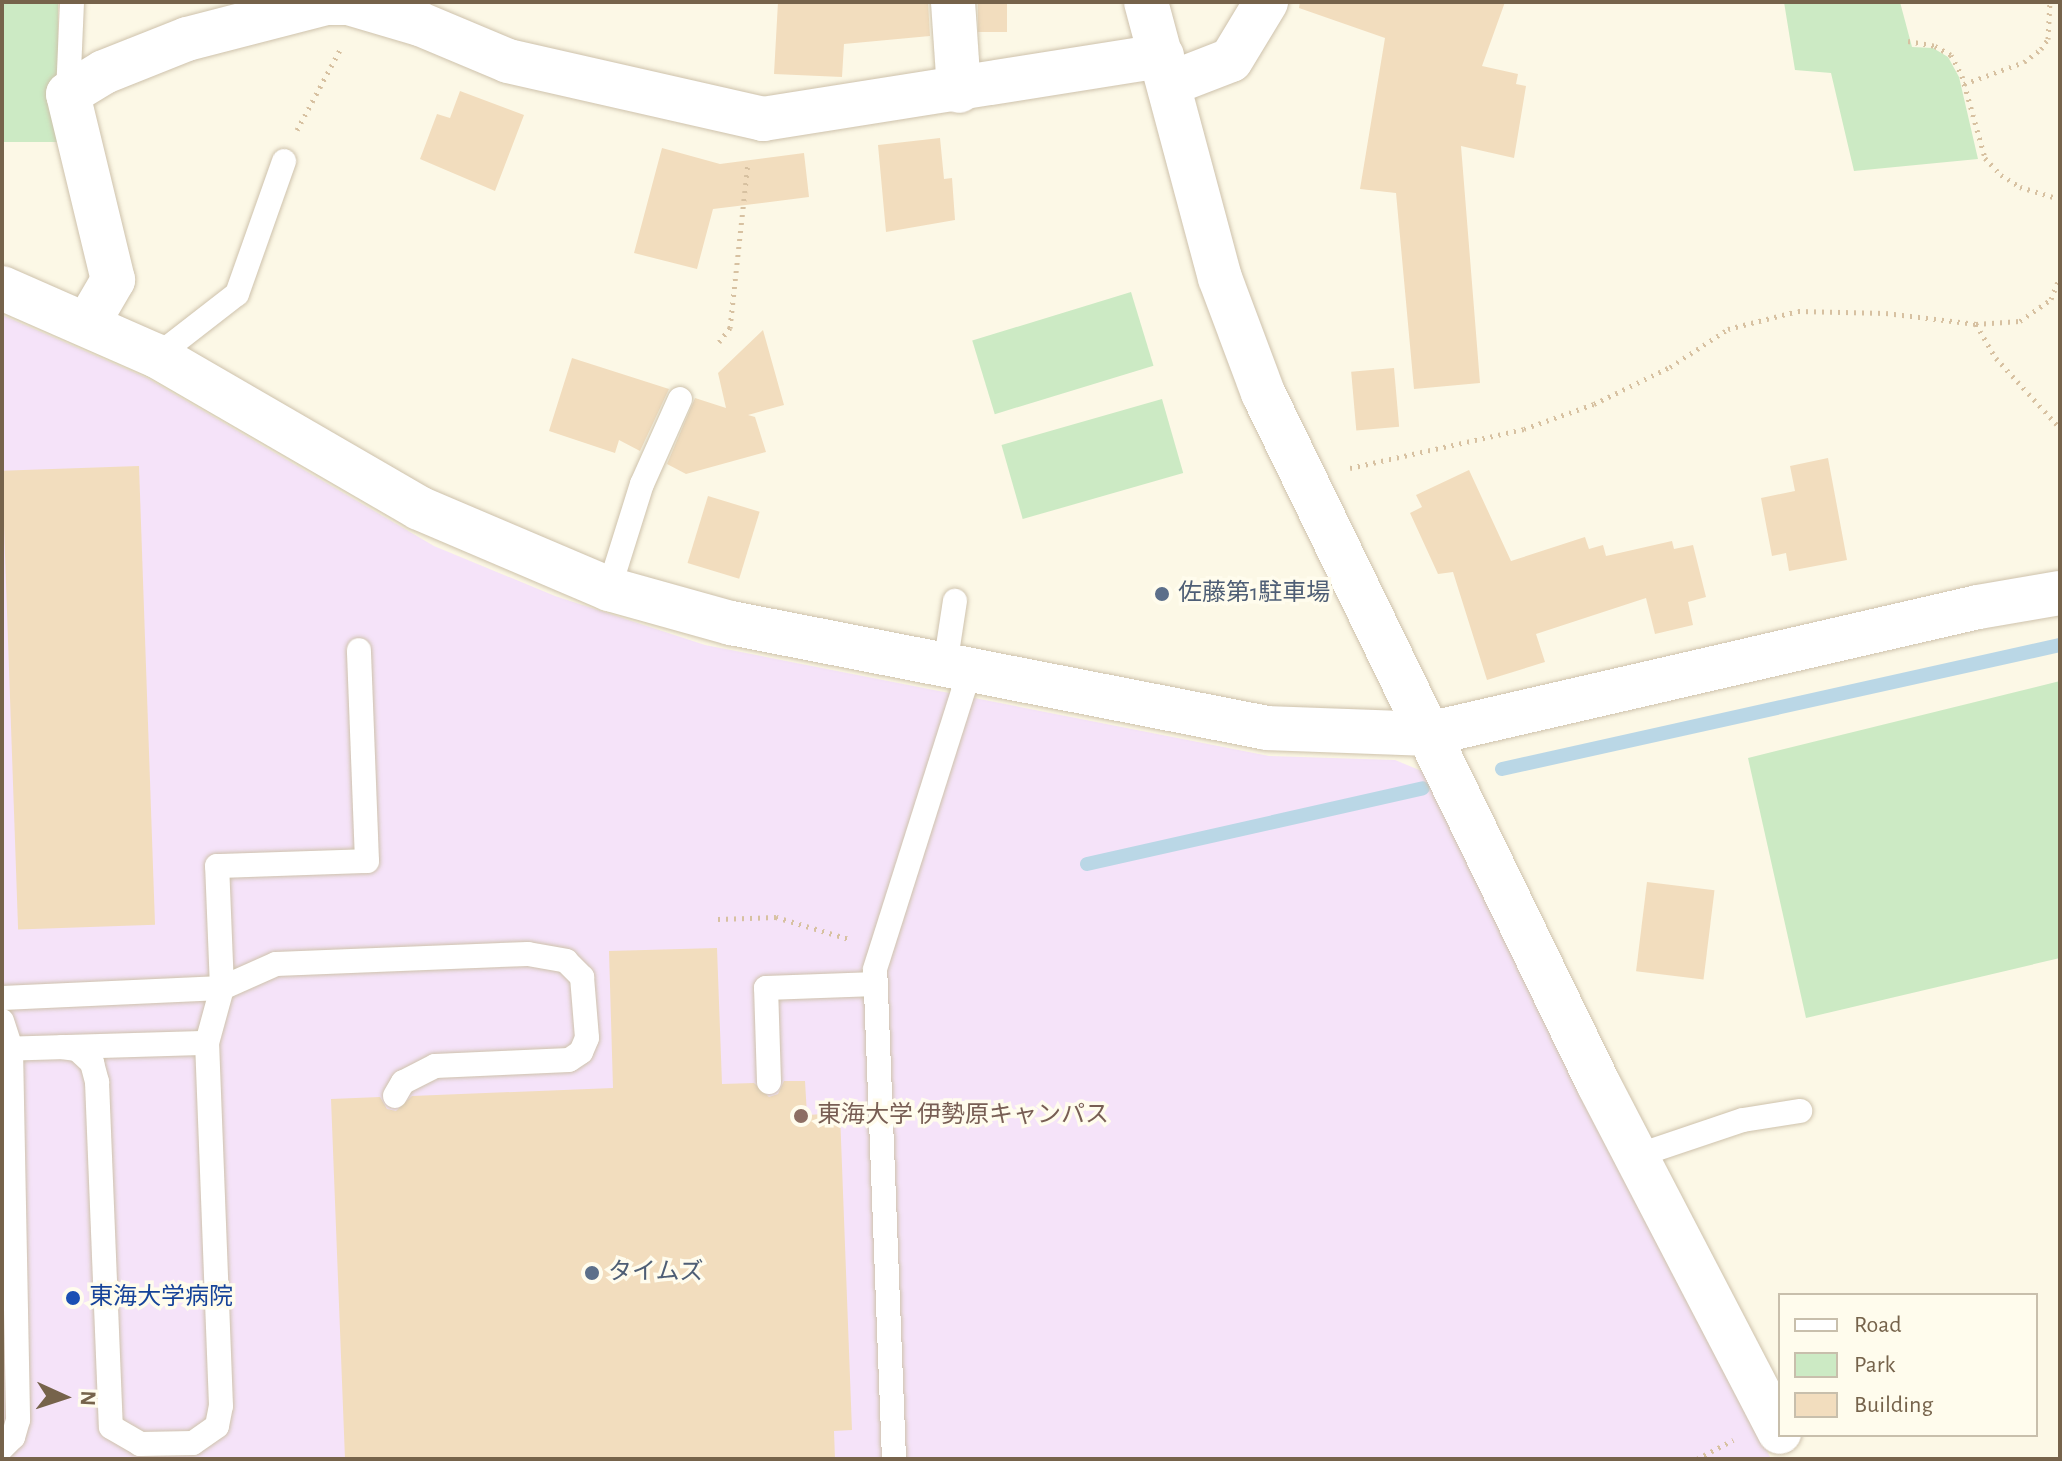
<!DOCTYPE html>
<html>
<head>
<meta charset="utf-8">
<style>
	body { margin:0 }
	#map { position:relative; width:2062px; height:1461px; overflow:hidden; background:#fcf8e6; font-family:"Alegreya Sans","Noto Sans JP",sans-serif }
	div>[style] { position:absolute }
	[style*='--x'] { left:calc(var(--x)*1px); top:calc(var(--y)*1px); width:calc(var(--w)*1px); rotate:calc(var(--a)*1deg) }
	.education>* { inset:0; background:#f5e3f9 }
	.green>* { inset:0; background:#cceac4; transform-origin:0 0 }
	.stream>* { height:14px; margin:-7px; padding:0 7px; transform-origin:7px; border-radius:7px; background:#bad7e6 }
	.building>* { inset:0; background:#f2ddbe; transform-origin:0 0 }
	.path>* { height:5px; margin-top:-2.5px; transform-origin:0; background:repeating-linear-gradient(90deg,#d7c1a1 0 2px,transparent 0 8px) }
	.roads { filter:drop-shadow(0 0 2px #cec2ac) drop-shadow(0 0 2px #cec2ac) }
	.lane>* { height:24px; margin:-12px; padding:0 12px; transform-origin:12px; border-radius:12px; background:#fff }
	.street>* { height:44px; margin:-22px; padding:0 22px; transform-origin:22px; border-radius:22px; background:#fff }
	.secondary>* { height:44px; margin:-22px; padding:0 22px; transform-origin:22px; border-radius:22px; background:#fff }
	.dots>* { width:22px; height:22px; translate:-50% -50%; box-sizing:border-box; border:4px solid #fffced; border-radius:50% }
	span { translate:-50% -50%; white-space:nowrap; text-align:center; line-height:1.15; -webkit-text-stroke:7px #fffced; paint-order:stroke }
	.service-label { font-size:24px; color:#4e5e75 }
	.left { translate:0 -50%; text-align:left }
	.education-label { font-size:24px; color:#785e54 }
	.transit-label { font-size:24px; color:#164399 }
	.frame { position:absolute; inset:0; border:4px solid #76634b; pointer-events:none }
	.legend { position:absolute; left:1778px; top:1293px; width:260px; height:144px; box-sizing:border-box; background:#fffced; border:2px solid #c8bfac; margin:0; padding:10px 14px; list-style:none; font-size:24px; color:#76634b }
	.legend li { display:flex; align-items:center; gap:16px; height:40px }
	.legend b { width:40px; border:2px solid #c8bfac }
	.north { position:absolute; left:24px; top:1357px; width:80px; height:80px; -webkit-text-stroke:6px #fffced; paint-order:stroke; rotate:93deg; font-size:22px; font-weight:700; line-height:32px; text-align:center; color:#76634b }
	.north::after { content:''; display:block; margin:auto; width:28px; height:36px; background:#76634b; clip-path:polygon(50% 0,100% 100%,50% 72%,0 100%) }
</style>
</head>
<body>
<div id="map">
	<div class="education">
		<i style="clip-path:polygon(2px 315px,147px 378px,434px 546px,555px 596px,705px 645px,1269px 756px,1395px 760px,1429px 774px,1771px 1459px,2px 1459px)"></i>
	</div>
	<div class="green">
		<i style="left:2px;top:2px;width:56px;height:140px"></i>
		<i style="clip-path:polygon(1784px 2px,1900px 2px,1912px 47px,1933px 48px,1948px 57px,1959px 77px,1978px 159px,1854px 171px,1831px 73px,1795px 70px)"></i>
		<i style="left:1131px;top:292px;width:77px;height:166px;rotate:73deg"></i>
		<i style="left:1162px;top:399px;width:77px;height:167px;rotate:74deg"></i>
		<i style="clip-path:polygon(2060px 681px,2060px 958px,1806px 1018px,1748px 758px)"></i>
	</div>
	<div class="stream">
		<i style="--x:1502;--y:769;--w:572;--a:-12.53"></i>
		<i style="--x:1087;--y:864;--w:344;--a:-12.7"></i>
	</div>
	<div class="building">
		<i style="clip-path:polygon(778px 2px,928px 2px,930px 36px,844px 44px,842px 77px,774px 74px)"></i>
		<i style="left:978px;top:2px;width:29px;height:30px"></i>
		<i style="clip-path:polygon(1300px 2px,1505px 2px,1482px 66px,1518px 74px,1516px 84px,1526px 86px,1514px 158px,1461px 146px,1480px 383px,1414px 389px,1396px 193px,1360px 189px,1385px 38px,1299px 8px)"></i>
		<i style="clip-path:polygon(460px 91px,524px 115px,495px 191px,420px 159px,437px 114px,450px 118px)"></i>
		<i style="clip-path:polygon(940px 138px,944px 179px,952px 178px,955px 220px,886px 232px,878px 145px)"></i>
		<i style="clip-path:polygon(662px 148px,720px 164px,804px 153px,809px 197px,713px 209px,697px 269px,634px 253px)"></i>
		<i style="clip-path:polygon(763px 330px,784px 405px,748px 415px,755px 417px,766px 452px,686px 474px,667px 464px,695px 398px,726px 408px,718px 373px)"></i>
		<i style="clip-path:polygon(572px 358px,669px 389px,640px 451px,619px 440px,615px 453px,549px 431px)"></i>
		<i style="left:1394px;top:368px;width:59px;height:43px;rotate:85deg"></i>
		<i style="clip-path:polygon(1828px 458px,1847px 560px,1789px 571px,1786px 553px,1772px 556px,1761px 498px,1795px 491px,1790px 466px)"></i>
		<i style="left:139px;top:466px;width:459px;height:137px;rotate:88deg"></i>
		<i style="clip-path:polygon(1469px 470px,1511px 561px,1585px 537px,1589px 549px,1603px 545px,1606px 556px,1672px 541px,1674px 549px,1693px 545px,1706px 597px,1688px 602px,1693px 625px,1655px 634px,1646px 598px,1536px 634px,1545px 662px,1487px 680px,1453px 572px,1438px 574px,1410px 513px,1422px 507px,1416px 495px)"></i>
		<i style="left:708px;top:496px;width:54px;height:70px;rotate:17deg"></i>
		<i style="left:1647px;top:882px;width:68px;height:90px;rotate:7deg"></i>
		<i style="clip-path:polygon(717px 948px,722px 1084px,754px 1083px,769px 1097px,778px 1094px,784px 1081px,805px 1081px,807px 1115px,840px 1113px,852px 1430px,834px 1431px,835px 1459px,345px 1459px,331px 1099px,380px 1097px,387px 1109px,396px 1111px,412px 1096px,613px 1088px,609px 951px)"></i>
	</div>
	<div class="path">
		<i style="--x:1908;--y:41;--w:27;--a:10"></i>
		<i style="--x:1935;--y:46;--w:18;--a:29"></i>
		<i style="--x:1951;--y:55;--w:24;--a:62"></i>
		<i style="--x:1962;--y:76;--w:85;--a:74.3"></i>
		<i style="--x:1985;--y:158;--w:23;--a:47"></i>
		<i style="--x:2001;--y:175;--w:22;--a:32"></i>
		<i style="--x:2020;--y:187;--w:42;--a:16.7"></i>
		<i style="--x:1964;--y:84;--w:64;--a:-20.1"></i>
		<i style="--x:2024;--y:62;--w:21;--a:-37"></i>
		<i style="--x:2041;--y:49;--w:12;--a:-55"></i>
		<i style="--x:2048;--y:39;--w:37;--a:-87"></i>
		<i style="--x:297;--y:130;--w:93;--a:-61.8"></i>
		<i style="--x:1976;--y:324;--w:39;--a:60"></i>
		<i style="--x:1996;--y:358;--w:95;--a:47.6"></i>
		<i style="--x:719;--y:342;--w:18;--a:-52"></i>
		<i style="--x:730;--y:328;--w:167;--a:-83.8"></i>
		<i style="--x:1350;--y:468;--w:178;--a:-12.6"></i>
		<i style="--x:1524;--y:429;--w:74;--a:-19.7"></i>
		<i style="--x:1594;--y:404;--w:85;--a:-26"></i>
		<i style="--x:1670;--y:367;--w:69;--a:-33.2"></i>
		<i style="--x:1728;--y:329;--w:72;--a:-14.4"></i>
		<i style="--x:1798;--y:311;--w:88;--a:1.3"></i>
		<i style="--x:1886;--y:313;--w:91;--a:7"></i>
		<i style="--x:1976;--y:324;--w:44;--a:-3.9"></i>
		<i style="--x:2020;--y:321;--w:38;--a:-35"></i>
		<i style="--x:2051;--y:299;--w:24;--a:-68"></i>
		<i style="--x:718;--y:919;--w:58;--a:-2"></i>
		<i style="--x:776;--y:917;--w:76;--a:16.8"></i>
		<i style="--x:1697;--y:1459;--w:41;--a:-27.8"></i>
	</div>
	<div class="roads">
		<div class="lane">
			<i style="--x:68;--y:94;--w:92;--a:-87.5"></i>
			<i style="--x:157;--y:356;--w:101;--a:-37.8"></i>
			<i style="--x:237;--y:294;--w:141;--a:-70.5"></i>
			<i style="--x:609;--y:589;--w:110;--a:-72.6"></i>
			<i style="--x:642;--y:484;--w:93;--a:-65.9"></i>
			<i style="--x:945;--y:666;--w:66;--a:-81.3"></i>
			<i style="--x:2;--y:998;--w:220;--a:-2.6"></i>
			<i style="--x:222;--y:988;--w:59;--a:-24"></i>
			<i style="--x:276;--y:964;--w:252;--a:-2.3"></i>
			<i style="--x:528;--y:954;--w:39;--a:10"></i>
			<i style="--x:566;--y:961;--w:23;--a:45"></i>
			<i style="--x:582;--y:977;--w:61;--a:85.3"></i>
			<i style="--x:587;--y:1038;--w:15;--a:113"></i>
			<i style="--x:581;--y:1052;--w:14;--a:146"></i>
			<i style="--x:569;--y:1060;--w:134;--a:177.4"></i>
			<i style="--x:435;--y:1066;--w:36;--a:153"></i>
			<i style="--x:403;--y:1082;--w:16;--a:120"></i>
			<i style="--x:2;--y:1021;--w:29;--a:72"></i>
			<i style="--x:11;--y:1049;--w:371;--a:88.9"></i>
			<i style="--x:18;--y:1420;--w:18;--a:106"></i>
			<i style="--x:13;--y:1437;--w:16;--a:135"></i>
			<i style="--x:62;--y:1047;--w:15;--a:8"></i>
			<i style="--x:77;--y:1049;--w:21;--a:43"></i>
			<i style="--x:92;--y:1063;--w:20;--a:75"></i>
			<i style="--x:97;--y:1082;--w:345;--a:87.7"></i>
			<i style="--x:111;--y:1427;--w:34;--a:30"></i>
			<i style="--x:140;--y:1444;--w:53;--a:-1.1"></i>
			<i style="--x:193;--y:1443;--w:29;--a:-35"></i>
			<i style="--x:217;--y:1426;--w:20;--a:-79"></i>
			<i style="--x:221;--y:1406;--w:363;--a:-92.2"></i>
			<i style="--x:207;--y:1043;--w:57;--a:-74.7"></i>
			<i style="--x:222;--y:988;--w:122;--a:-92.3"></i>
			<i style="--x:217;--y:866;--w:150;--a:-1.9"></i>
			<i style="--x:367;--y:861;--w:211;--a:-92.2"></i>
			<i style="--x:2;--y:1049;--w:205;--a:-1.7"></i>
			<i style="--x:769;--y:1082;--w:94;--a:-91.8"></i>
			<i style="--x:766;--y:988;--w:110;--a:-2.1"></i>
			<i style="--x:1636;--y:1156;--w:113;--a:-18.6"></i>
			<i style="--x:1743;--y:1120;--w:58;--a:-9"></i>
			<i style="--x:894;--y:1459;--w:490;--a:-92.2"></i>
			<i style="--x:875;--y:969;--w:314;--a:-72.4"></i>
		</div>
		<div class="street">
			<i style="--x:953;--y:2;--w:89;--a:86.1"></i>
			<i style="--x:1169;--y:84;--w:66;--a:-21.2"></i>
			<i style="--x:1231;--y:60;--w:68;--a:-58.9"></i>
			<i style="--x:88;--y:323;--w:50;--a:-59.8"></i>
			<i style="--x:113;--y:280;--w:191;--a:-103.6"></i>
			<i style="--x:68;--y:94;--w:42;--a:-31.4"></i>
			<i style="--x:104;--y:72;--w:89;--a:-21.7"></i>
			<i style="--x:187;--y:39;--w:144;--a:-14.5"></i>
			<i style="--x:326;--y:3;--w:22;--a:0"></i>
			<i style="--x:348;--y:3;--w:75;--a:16.3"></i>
			<i style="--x:420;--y:24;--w:95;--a:22.8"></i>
			<i style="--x:508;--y:61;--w:262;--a:12.8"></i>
			<i style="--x:763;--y:119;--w:404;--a:-9"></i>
		</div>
		<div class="secondary">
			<i style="--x:1146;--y:2;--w:286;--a:75"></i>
			<i style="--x:1220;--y:278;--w:123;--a:69.5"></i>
			<i style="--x:1263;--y:393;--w:769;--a:64.1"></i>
			<i style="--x:1599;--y:1085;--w:391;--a:62.5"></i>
			<i style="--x:2;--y:288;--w:169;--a:23.7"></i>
			<i style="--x:157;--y:356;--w:303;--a:30.1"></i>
			<i style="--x:419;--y:508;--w:207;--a:23.1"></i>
			<i style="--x:609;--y:589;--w:127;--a:15.6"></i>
			<i style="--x:731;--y:623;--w:546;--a:11.08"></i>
			<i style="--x:1267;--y:728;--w:161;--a:2.1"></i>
			<i style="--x:1428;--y:734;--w:564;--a:-13"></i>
			<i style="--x:1978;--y:607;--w:83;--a:-9.7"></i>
		</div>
	</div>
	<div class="dots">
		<i style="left:1162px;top:594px;background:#5c6f8a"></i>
		<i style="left:801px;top:1116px;background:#8d6e63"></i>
		<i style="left:592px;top:1273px;background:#5c6f8a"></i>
		<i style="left:73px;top:1298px;background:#1a4fb4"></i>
	</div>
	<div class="service-label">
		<span class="left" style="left:1178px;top:594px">佐藤第1駐車場</span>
		<span class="left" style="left:608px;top:1273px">タイムズ</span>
	</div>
	<div class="education-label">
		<span class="left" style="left:817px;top:1116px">東海大学 伊勢原キャンパス</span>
	</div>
	<div class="transit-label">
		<span class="left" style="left:89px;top:1298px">東海大学病院</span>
	</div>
	<div class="frame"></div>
	<ul class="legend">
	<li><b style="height:10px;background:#fff"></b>Road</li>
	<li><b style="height:22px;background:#cceac4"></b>Park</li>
	<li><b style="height:22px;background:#f2ddbe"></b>Building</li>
	</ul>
	<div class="north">N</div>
</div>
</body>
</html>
